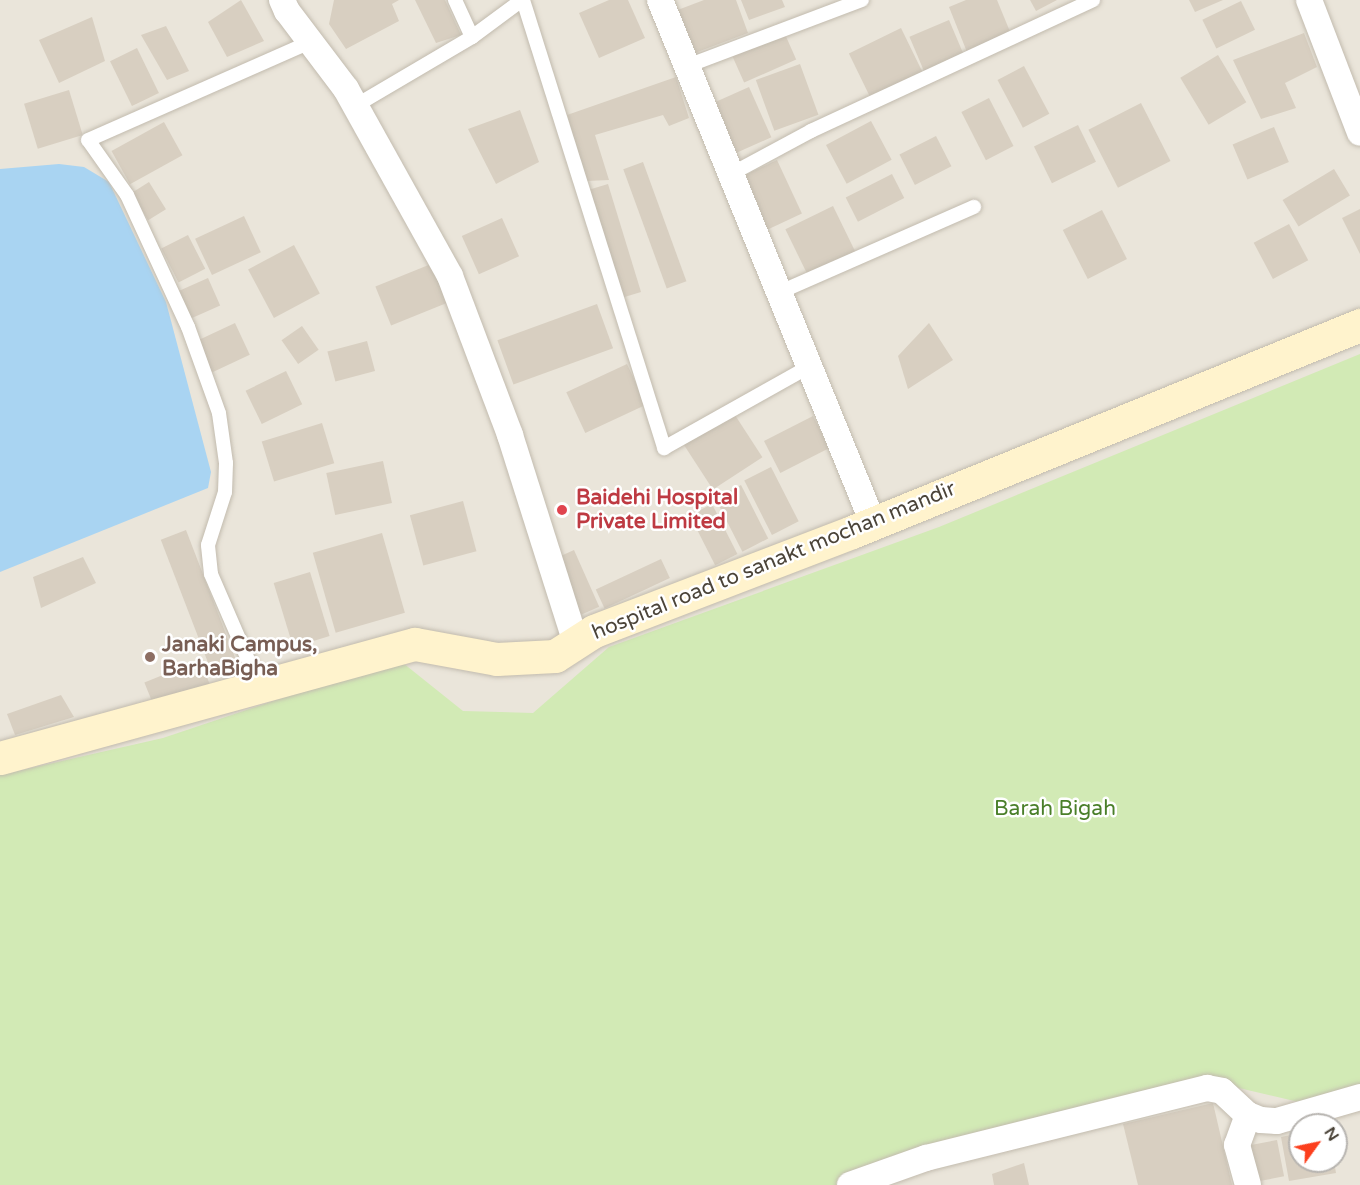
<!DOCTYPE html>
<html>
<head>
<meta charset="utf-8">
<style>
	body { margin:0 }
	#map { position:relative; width:1360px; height:1185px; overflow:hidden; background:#f6f3ec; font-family:"Varela Round",sans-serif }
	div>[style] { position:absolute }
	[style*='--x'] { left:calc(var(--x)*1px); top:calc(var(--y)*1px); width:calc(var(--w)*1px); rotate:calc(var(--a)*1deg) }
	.residential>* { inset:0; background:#eae5da }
	.green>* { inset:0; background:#d2eab5 }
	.water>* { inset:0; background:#a9d4f2 }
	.building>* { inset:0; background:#d8cfc1; transform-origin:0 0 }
	.roads { filter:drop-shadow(0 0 2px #c2bbae) drop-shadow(0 0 2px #c2bbae) }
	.lane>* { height:14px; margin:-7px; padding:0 7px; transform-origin:7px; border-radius:7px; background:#fff }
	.street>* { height:26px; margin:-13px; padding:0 13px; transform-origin:13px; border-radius:13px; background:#fff }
	.secondary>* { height:33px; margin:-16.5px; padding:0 16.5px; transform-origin:16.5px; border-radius:16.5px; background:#fff3cd }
	.dots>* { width:16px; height:16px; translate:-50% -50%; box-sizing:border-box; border:3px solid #fff; border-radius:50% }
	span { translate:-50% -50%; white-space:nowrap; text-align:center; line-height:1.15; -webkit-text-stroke:5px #fff; paint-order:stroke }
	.health-label { font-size:21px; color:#be3a42; font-weight:700 }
	.left { translate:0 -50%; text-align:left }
	.street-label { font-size:21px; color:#4b4439 }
	.education-label { font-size:21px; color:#785e54; font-weight:700 }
	.park-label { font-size:21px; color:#4a7f2a }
	.north { position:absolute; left:1288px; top:1113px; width:60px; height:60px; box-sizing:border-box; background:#fff; border:2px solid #b7b4b0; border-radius:50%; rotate:57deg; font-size:16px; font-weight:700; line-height:24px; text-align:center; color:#4b4439 }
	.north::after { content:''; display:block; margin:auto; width:21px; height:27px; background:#fc3f1d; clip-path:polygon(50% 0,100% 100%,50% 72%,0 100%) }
</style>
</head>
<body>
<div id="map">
	<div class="residential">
		<i style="clip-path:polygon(evenodd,0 0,1360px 0,1360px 1185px,0 1185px,0 0,1300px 1125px,1336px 1125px,1336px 1161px,1300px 1161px,1300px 1125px)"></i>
	</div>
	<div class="green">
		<i style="clip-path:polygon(1360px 354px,1360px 1097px,1320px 1107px,1213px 1082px,848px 1185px,0 1185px,0 775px,163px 738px,398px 659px,463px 711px,533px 713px,609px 647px,939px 527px)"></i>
	</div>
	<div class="water">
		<i style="clip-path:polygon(59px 164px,84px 167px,109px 182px,166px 302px,211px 472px,208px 488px,0 572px,0 169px)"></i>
	</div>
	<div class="building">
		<i style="clip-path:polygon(241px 0,264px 41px,227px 57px,208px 22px)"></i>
		<i style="clip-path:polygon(334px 0,399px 0,392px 4px,399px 21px,346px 49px,329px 24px)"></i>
		<i style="clip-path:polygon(415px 0,445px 0,461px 35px,436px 43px)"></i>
		<i style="clip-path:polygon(609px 0,628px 0,645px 38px,599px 58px,579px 13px)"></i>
		<i style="clip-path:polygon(704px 0,736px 0,748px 33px,692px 54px,675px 11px)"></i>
		<i style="clip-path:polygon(741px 0,782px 0,785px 7px,749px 20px)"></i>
		<i style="clip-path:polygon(966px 0,997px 0,1011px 34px,967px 52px,949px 7px)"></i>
		<i style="clip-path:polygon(1030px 0,1057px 0,1036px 11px)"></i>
		<i style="clip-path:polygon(1189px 0,1223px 0,1195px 12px)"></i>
		<i style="left:1241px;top:1px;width:32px;height:43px;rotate:64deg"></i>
		<i style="clip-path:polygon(92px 17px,105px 61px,59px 83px,39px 40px)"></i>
		<i style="left:949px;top:20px;width:40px;height:43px;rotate:67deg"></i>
		<i style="clip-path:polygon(166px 26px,189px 71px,167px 80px,141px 35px)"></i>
		<i style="left:901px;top:28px;width:49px;height:58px;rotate:64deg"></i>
		<i style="left:784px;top:32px;width:30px;height:57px;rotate:66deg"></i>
		<i style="clip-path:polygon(1304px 33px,1317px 67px,1285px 83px,1296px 108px,1261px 119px,1233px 60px)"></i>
		<i style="left:137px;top:48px;width:50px;height:30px;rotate:64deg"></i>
		<i style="left:1218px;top:55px;width:55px;height:44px;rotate:59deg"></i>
		<i style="left:800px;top:64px;width:54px;height:47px;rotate:70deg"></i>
		<i style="left:1024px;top:66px;width:54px;height:30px;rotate:62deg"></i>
		<i style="clip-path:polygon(676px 77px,689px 118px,669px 126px,663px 115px,595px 135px,609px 180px,587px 181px,567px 115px)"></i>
		<i style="left:749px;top:87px;width:55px;height:43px;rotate:66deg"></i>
		<i style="left:69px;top:90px;width:47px;height:47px;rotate:73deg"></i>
		<i style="left:989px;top:98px;width:54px;height:31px;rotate:63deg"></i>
		<i style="left:1141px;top:103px;width:65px;height:59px;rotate:63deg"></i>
		<i style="clip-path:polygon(520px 110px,539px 162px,496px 184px,468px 129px)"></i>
		<i style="left:871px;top:121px;width:44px;height:51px;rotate:62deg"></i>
		<i style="left:164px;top:122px;width:38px;height:60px;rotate:61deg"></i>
		<i style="left:1078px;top:125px;width:41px;height:49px;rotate:64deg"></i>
		<i style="left:1274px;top:127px;width:38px;height:45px;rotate:67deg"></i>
		<i style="left:936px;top:136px;width:34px;height:41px;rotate:63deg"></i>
		<i style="left:777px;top:160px;width:59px;height:43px;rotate:65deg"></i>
		<i style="left:643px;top:162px;width:127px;height:21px;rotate:70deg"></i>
		<i style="left:1334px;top:169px;width:31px;height:60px;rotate:59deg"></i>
		<i style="left:892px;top:174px;width:27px;height:52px;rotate:63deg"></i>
		<i style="left:149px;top:182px;width:32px;height:21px;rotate:58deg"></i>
		<i style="left:608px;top:184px;width:113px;height:19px;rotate:73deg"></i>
		<i style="left:833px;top:206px;width:51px;height:53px;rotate:64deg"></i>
		<i style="clip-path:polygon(1360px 209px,1360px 254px,1342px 218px)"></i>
		<i style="left:1102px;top:210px;width:55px;height:44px;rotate:63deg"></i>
		<i style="left:244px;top:216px;width:40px;height:54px;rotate:65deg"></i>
		<i style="left:502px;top:218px;width:42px;height:44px;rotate:66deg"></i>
		<i style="left:1289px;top:224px;width:41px;height:40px;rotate:62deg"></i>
		<i style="left:188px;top:235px;width:38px;height:30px;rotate:63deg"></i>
		<i style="left:294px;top:245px;width:55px;height:52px;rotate:62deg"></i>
		<i style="left:431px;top:264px;width:42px;height:60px;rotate:68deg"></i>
		<i style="left:208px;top:278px;width:30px;height:32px;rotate:66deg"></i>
		<i style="left:597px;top:304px;width:47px;height:106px;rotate:70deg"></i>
		<i style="left:235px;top:323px;width:35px;height:43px;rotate:65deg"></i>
		<i style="clip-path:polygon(929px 323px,953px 360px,908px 389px,898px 356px)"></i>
		<i style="left:302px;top:326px;width:29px;height:25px;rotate:55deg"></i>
		<i style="left:367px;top:341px;width:31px;height:41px;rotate:75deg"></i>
		<i style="left:627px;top:364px;width:45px;height:67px;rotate:65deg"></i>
		<i style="left:286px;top:371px;width:37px;height:45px;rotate:64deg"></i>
		<i style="left:733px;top:412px;width:54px;height:59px;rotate:57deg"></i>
		<i style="left:813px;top:416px;width:36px;height:55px;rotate:63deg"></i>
		<i style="left:322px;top:423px;width:42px;height:63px;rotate:73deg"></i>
		<i style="left:383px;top:461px;width:43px;height:58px;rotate:78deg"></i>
		<i style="left:771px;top:467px;width:61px;height:30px;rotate:63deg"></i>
		<i style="left:741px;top:485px;width:60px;height:29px;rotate:63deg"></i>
		<i style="left:463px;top:501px;width:52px;height:55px;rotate:75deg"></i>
		<i style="left:712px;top:504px;width:56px;height:25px;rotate:63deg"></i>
		<i style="left:186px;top:530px;width:145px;height:27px;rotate:69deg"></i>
		<i style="left:382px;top:533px;width:83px;height:72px;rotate:74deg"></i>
		<i style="left:574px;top:550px;width:62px;height:20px;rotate:66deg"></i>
		<i style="clip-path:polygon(83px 557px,96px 583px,41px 608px,33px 577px)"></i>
		<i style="left:661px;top:559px;width:21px;height:72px;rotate:65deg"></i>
		<i style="left:310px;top:572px;width:67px;height:38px;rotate:73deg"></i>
		<i style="left:200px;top:660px;width:27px;height:60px;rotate:68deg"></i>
		<i style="clip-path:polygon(61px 695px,74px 717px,15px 735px,7px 714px)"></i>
		<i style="clip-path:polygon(1213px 1103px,1232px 1185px,1138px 1185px,1123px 1124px)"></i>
		<i style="clip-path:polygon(1300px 1133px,1300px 1161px,1334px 1161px,1336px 1173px,1289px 1181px,1281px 1137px)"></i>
		<i style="left:1277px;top:1140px;width:37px;height:33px;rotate:79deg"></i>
		<i style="clip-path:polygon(1024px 1163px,1029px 1185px,994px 1185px,992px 1174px)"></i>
	</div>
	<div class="roads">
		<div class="lane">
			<i style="--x:523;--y:0;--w:470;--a:72.5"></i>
			<i style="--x:664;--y:448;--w:167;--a:-29.3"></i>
			<i style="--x:472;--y:37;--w:62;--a:-36.5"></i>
			<i style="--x:687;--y:66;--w:187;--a:-20.7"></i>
			<i style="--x:355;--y:106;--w:136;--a:-30.5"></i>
			<i style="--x:472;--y:37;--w:41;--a:-114.7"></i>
			<i style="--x:731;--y:174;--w:91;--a:-28.3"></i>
			<i style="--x:811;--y:131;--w:311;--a:-24.9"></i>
			<i style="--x:780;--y:292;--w:212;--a:-23.7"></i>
			<i style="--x:259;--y:685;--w:121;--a:-113.4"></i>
			<i style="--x:211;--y:574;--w:29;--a:-96"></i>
			<i style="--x:208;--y:545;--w:56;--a:-72.2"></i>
			<i style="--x:225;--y:492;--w:29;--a:-88"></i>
			<i style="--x:226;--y:463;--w:50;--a:-98"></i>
			<i style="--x:219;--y:413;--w:91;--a:-109.8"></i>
			<i style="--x:188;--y:327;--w:145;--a:-114.8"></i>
			<i style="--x:127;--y:195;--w:67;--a:-125.3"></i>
			<i style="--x:88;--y:140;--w:243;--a:-23.8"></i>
		</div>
		<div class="street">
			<i style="--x:282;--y:0;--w:12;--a:66"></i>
			<i style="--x:287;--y:11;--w:98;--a:52.9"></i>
			<i style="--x:346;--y:89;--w:214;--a:60.9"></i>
			<i style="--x:450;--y:276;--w:170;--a:69.3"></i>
			<i style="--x:510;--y:435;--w:218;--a:72.4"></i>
			<i style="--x:660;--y:0;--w:565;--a:67.84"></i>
			<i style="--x:1309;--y:0;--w:142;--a:69"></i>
			<i style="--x:1248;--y:1115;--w:32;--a:110"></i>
			<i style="--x:1237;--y:1145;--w:41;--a:74.6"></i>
			<i style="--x:850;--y:1185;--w:81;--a:-19.6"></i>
			<i style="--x:926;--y:1158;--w:290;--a:-14"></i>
			<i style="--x:1207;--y:1088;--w:15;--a:11"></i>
			<i style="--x:1222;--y:1091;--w:35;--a:43"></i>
			<i style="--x:1248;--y:1115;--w:14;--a:21"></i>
			<i style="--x:1261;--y:1120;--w:16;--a:4"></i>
			<i style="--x:1277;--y:1121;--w:86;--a:-16.1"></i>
		</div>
		<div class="secondary">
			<i style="--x:0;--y:758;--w:430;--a:-15.4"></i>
			<i style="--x:415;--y:644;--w:83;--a:10.4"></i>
			<i style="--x:497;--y:659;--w:58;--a:-3"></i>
			<i style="--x:555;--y:656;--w:46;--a:-32.7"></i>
			<i style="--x:594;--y:631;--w:276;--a:-21"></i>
			<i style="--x:852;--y:532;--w:549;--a:-22.17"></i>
		</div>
	</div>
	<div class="dots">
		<i style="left:562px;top:510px;background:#e0444e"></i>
		<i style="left:150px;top:657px;background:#8d6e63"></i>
	</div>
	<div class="health-label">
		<span class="left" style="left:576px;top:510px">Baidehi Hospital<br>Private Limited</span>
	</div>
	<div class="street-label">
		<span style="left:774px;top:561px;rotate:-22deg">hospital road to sanakt mochan mandir</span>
	</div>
	<div class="education-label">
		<span class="left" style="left:162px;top:657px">Janaki Campus,<br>BarhaBigha</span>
	</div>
	<div class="park-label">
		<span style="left:1055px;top:809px">Barah Bigah</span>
	</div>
	<div class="north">N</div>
</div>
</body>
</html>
